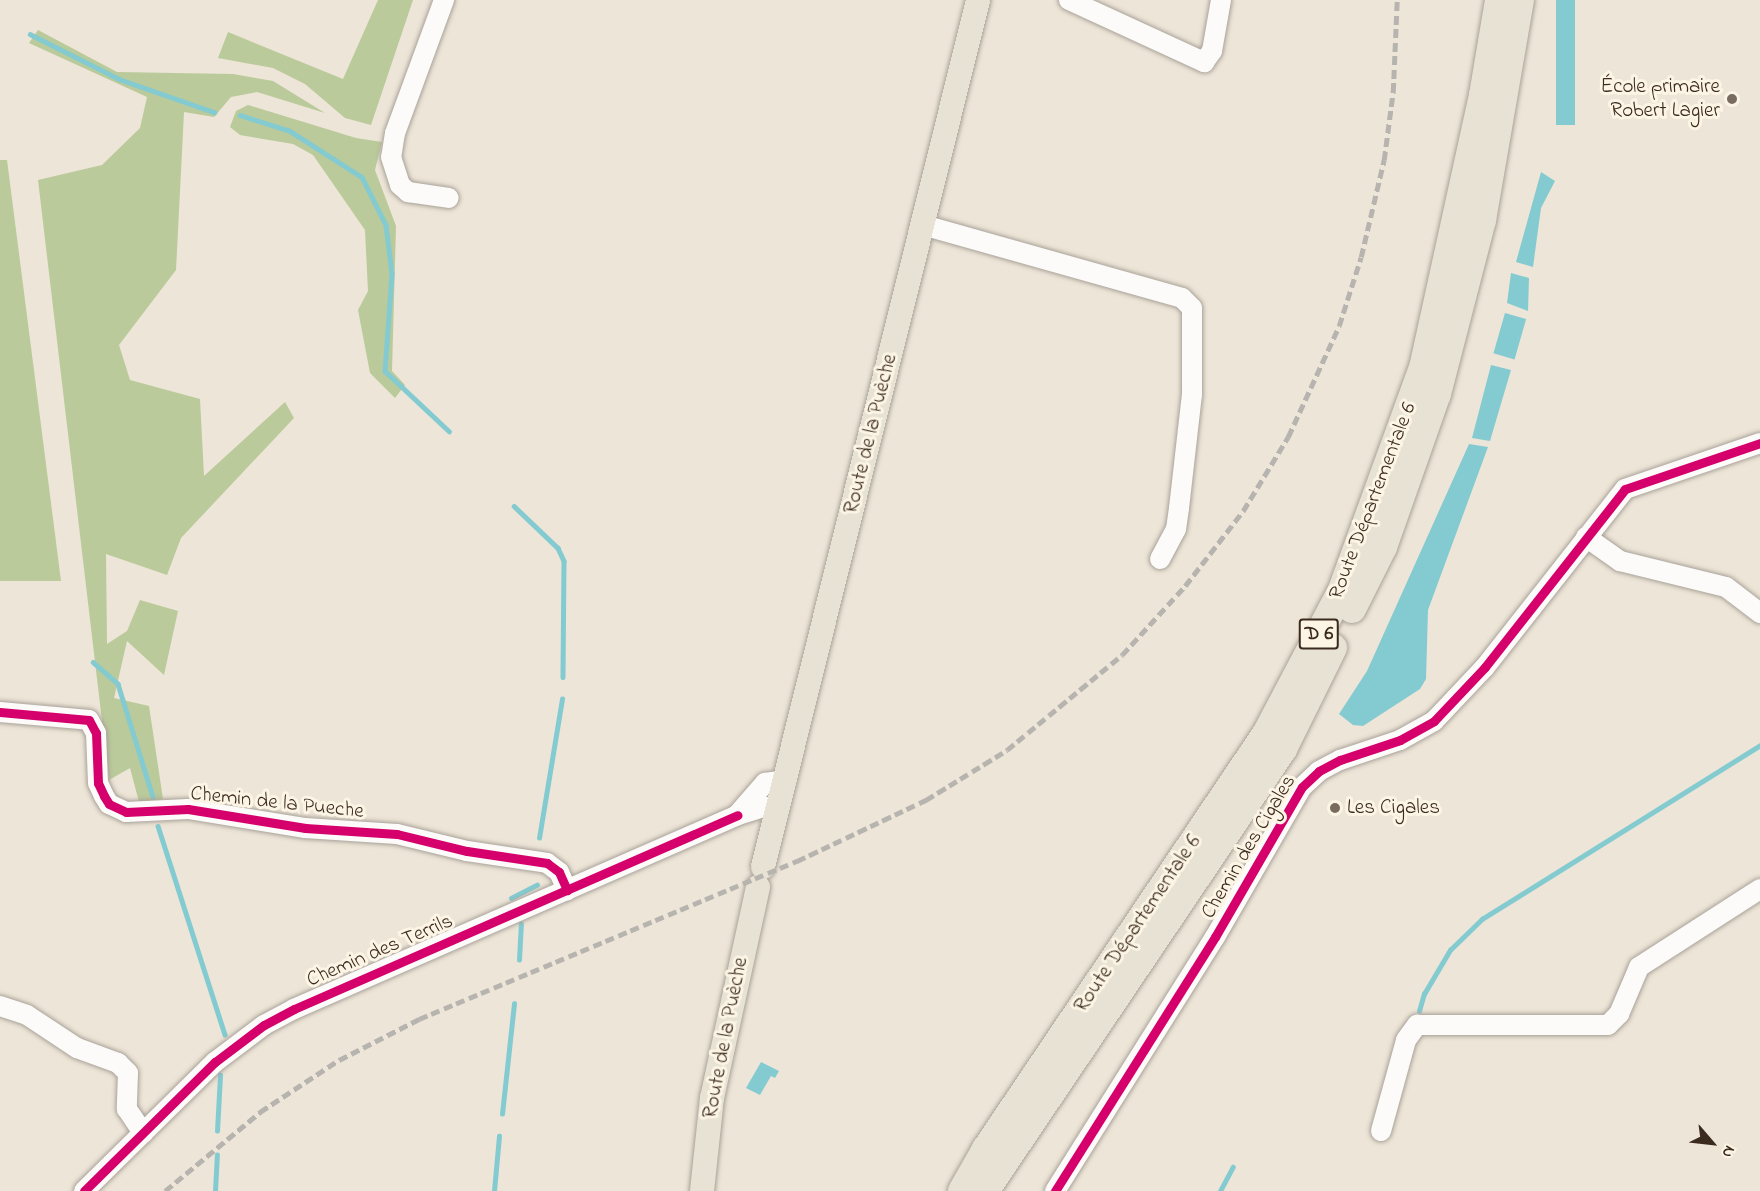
<!DOCTYPE html>
<html>
<head>
<meta charset="utf-8">
<style>
	body { margin:0 }
	#map { position:relative; width:1760px; height:1191px; overflow:hidden; background:#ede5d7; font-family:"Indie Flower",sans-serif }
	div>[style] { position:absolute }
	[style*='--x'] { left:calc(var(--x)*1px); top:calc(var(--y)*1px); width:calc(var(--w)*1px); rotate:calc(var(--a)*1deg) }
	.forest>* { inset:0; background:#baca9a }
	.water>* { inset:0; background:#83cbd1; transform-origin:0 0 }
	.stream>* { height:4.5px; margin:-2.25px; padding:0 2.25px; transform-origin:2.25px; border-radius:2.25px; background:#83cbd1 }
	.roads { filter:drop-shadow(0 0 2px #a9a299) drop-shadow(0 0 2px #a9a299) }
	.minor>* { height:20px; margin:-10px; padding:0 10px; transform-origin:10px; border-radius:10px; background:#fcfbf9 }
	.major>* { height:24px; margin:-12px; padding:0 12px; transform-origin:12px; border-radius:12px; background:#e7e2d4 }
	.highway>* { height:28px; margin:-14px; padding:0 14px; transform-origin:14px; border-radius:14px; background:#e7e2d4 }
	.rail>* { height:4.5px; margin-top:-2.25px; transform-origin:0; background:repeating-linear-gradient(90deg,#b7b4b0 0 9px,transparent 0 13.5px) }
	.cycleway>* { height:9px; margin:-4.5px; padding:0 4.5px; transform-origin:4.5px; border-radius:4.5px; background:#d6006c }
	.dots>* { width:16px; height:16px; translate:-50% -50%; box-sizing:border-box; border:3px solid #fcf5e5; border-radius:50% }
	span { translate:-50% -50%; white-space:nowrap; text-align:center; line-height:1.15; -webkit-text-stroke:6px #fcf5e5; paint-order:stroke }
	.shield-label span { padding:2px 4px; background:#fcf5e5; border:2px solid; border-radius:4px; -webkit-text-stroke-width:0 }
	.shield-label { font-size:20px; color:#3b2a1e; font-weight:700 }
	.poi-label { font-size:21px; color:#3b2a1e }
	.right { translate:-100% -50%; text-align:right }
	.left { translate:0 -50%; text-align:left }
	.street-label { font-size:21px; color:#3b2a1e }
	.north { position:absolute; left:1682px; top:1113px; width:60px; height:60px; -webkit-text-stroke:4px #fcf5e5; paint-order:stroke; rotate:118deg; font-size:16px; font-weight:700; line-height:24px; text-align:center; color:#3b2a1e }
	.north::after { content:''; display:block; margin:auto; width:21px; height:27px; background:#3b2a1e; clip-path:polygon(50% 0,100% 100%,50% 72%,0 100%) }
</style>
</head>
<body>
<div id="map">
	<div class="forest">
		<i style="clip-path:polygon(378px 0,413px 0,371px 125px,345px 118px,305px 84px,273px 68px,218px 58px,228px 32px,343px 79px)"></i>
		<i style="clip-path:polygon(38px 30px,117px 72px,233px 74px,273px 81px,325px 113px,257px 92px,231px 97px,214px 117px,184px 112px,176px 270px,119px 345px,130px 380px,200px 399px,204px 476px,285px 402px,294px 418px,181px 538px,167px 575px,106px 554px,107px 644px,127px 631px,140px 600px,178px 611px,164px 675px,127px 641px,114px 698px,149px 706px,163px 799px,139px 802px,130px 768px,109px 780px,38px 180px,102px 165px,140px 128px,147px 97px,29px 43px)"></i>
		<i style="clip-path:polygon(248px 105px,356px 138px,382px 142px,375px 170px,396px 226px,392px 371px,405px 385px,395px 398px,370px 373px,358px 310px,368px 291px,365px 230px,313px 155px,293px 144px,240px 135px,230px 127px,236px 111px)"></i>
		<i style="clip-path:polygon(0 160px,7px 160px,61px 581px,0 581px)"></i>
	</div>
	<div class="water">
		<i style="left:1556px;top:0;width:19px;height:125px"></i>
		<i style="clip-path:polygon(1541px 172px,1555px 181px,1541px 208px,1533px 267px,1516px 262px)"></i>
		<i style="clip-path:polygon(1511px 273px,1529px 278px,1528px 311px,1507px 303px)"></i>
		<i style="left:1505px;top:313px;width:22px;height:42px;rotate:16deg"></i>
		<i style="clip-path:polygon(1491px 365px,1511px 370px,1490px 441px,1472px 438px)"></i>
		<i style="clip-path:polygon(1469px 444px,1488px 447px,1428px 610px,1426px 679px,1420px 689px,1363px 726px,1353px 725px,1339px 714px,1367px 671px)"></i>
		<i style="clip-path:polygon(761px 1062px,779px 1071px,775px 1078px,771px 1076px,760px 1095px,746px 1088px)"></i>
	</div>
	<div class="stream">
		<i style="--x:30;--y:34;--w:100;--a:26.8"></i>
		<i style="--x:119;--y:79;--w:101;--a:19.2"></i>
		<i style="--x:240;--y:115;--w:52;--a:17.7"></i>
		<i style="--x:290;--y:131;--w:85;--a:32.6"></i>
		<i style="--x:362;--y:177;--w:54;--a:63.4"></i>
		<i style="--x:386;--y:225;--w:49;--a:83"></i>
		<i style="--x:392;--y:274;--w:97;--a:94.1"></i>
		<i style="--x:385;--y:371;--w:88;--a:43.2"></i>
		<i style="--x:514;--y:506;--w:61;--a:43.7"></i>
		<i style="--x:558;--y:548;--w:14;--a:65"></i>
		<i style="--x:564;--y:561;--w:116;--a:90.5"></i>
		<i style="--x:93;--y:662;--w:33;--a:41"></i>
		<i style="--x:118;--y:684;--w:118;--a:72.8"></i>
		<i style="--x:158;--y:826;--w:219;--a:72.2"></i>
		<i style="--x:539;--y:838;--w:141;--a:-80.6"></i>
		<i style="--x:511;--y:898;--w:29;--a:-27"></i>
		<i style="--x:519;--y:960;--w:36;--a:-87"></i>
		<i style="--x:1419;--y:1011;--w:18;--a:-74"></i>
		<i style="--x:1424;--y:994;--w:51;--a:-59.4"></i>
		<i style="--x:1450;--y:950;--w:45;--a:-44.1"></i>
		<i style="--x:1482;--y:919;--w:328;--a:-32"></i>
		<i style="--x:502;--y:1114;--w:111;--a:-83.8"></i>
		<i style="--x:217;--y:1131;--w:56;--a:-86.9"></i>
		<i style="--x:215;--y:1191;--w:36;--a:-87"></i>
		<i style="--x:494;--y:1191;--w:55;--a:-84.8"></i>
		<i style="--x:1220;--y:1191;--w:27;--a:-62"></i>
	</div>
	<div class="roads">
		<div class="minor">
			<i style="--x:444;--y:0;--w:142;--a:110.2"></i>
			<i style="--x:395;--y:133;--w:24;--a:99"></i>
			<i style="--x:391;--y:157;--w:29;--a:72"></i>
			<i style="--x:400;--y:185;--w:11;--a:41"></i>
			<i style="--x:408;--y:192;--w:41;--a:8.3"></i>
			<i style="--x:1069;--y:0;--w:149;--a:24.7"></i>
			<i style="--x:1204;--y:62;--w:14;--a:-54"></i>
			<i style="--x:1212;--y:51;--w:52;--a:-80"></i>
			<i style="--x:923;--y:225;--w:269;--a:15.7"></i>
			<i style="--x:1182;--y:298;--w:14;--a:45"></i>
			<i style="--x:1192;--y:308;--w:86;--a:90"></i>
			<i style="--x:1192;--y:394;--w:115;--a:96.5"></i>
			<i style="--x:1179;--y:508;--w:21;--a:98"></i>
			<i style="--x:1176;--y:529;--w:34;--a:118"></i>
			<i style="--x:1586;--y:537;--w:42;--a:35.2"></i>
			<i style="--x:1620;--y:561;--w:109;--a:13.8"></i>
			<i style="--x:1726;--y:587;--w:43;--a:37.4"></i>
			<i style="--x:0;--y:712;--w:89;--a:5.1"></i>
			<i style="--x:89;--y:720;--w:15;--a:62"></i>
			<i style="--x:96;--y:733;--w:50;--a:87.7"></i>
			<i style="--x:98;--y:783;--w:14;--a:65"></i>
			<i style="--x:104;--y:796;--w:9;--a:58"></i>
			<i style="--x:109;--y:804;--w:19;--a:25"></i>
			<i style="--x:126;--y:812;--w:62;--a:-2.8"></i>
			<i style="--x:188;--y:809;--w:119;--a:9.2"></i>
			<i style="--x:305;--y:828;--w:92;--a:3.7"></i>
			<i style="--x:397;--y:834;--w:72;--a:13.7"></i>
			<i style="--x:467;--y:851;--w:81;--a:8.5"></i>
			<i style="--x:547;--y:863;--w:15;--a:37"></i>
			<i style="--x:559;--y:872;--w:20;--a:66"></i>
			<i style="--x:779;--y:808;--w:15;--a:-176"></i>
			<i style="--x:764;--y:807;--w:28;--a:163"></i>
			<i style="--x:737;--y:815;--w:43;--a:-48.8"></i>
			<i style="--x:765;--y:783;--w:22;--a:-8"></i>
			<i style="--x:0;--y:1006;--w:28;--a:18"></i>
			<i style="--x:27;--y:1015;--w:60;--a:33.4"></i>
			<i style="--x:77;--y:1048;--w:44;--a:20.1"></i>
			<i style="--x:118;--y:1063;--w:14;--a:45"></i>
			<i style="--x:128;--y:1073;--w:36;--a:92"></i>
			<i style="--x:127;--y:1109;--w:29;--a:56"></i>
			<i style="--x:1381;--y:1131;--w:94;--a:-74.6"></i>
			<i style="--x:1406;--y:1040;--w:19;--a:-54"></i>
			<i style="--x:1417;--y:1025;--w:191;--a:0"></i>
			<i style="--x:1608;--y:1025;--w:16;--a:-45"></i>
			<i style="--x:1619;--y:1014;--w:51;--a:-66.9"></i>
			<i style="--x:1639;--y:967;--w:144;--a:-32.8"></i>
			<i style="--x:84;--y:1191;--w:184;--a:-44.6"></i>
			<i style="--x:215;--y:1062;--w:61;--a:-37.1"></i>
			<i style="--x:264;--y:1025;--w:34;--a:-28"></i>
			<i style="--x:294;--y:1009;--w:484;--a:-23.6"></i>
			<i style="--x:1055;--y:1191;--w:300;--a:-57.8"></i>
			<i style="--x:1215;--y:937;--w:173;--a:-59.9"></i>
			<i style="--x:1302;--y:787;--w:23;--a:-43"></i>
			<i style="--x:1319;--y:771;--w:24;--a:-28"></i>
			<i style="--x:1340;--y:760;--w:63;--a:-18.4"></i>
			<i style="--x:1400;--y:740;--w:39;--a:-29"></i>
			<i style="--x:1434;--y:721;--w:74;--a:-46.6"></i>
			<i style="--x:1485;--y:667;--w:226;--a:-51.8"></i>
			<i style="--x:1625;--y:489;--w:143;--a:-18.8"></i>
		</div>
		<div class="major">
			<i style="--x:763;--y:867;--w:893;--a:-76.07"></i>
			<i style="--x:702;--y:1191;--w:94;--a:-83.9"></i>
			<i style="--x:712;--y:1098;--w:216;--a:-77.7"></i>
		</div>
		<div class="highway">
			<i style="--x:1352;--y:609;--w:69;--a:-63.4"></i>
			<i style="--x:1383;--y:547;--w:162;--a:-70.6"></i>
			<i style="--x:1437;--y:394;--w:180;--a:-75.5"></i>
			<i style="--x:1482;--y:220;--w:223;--a:-80.2"></i>
			<i style="--x:962;--y:1191;--w:48;--a:-60.3"></i>
			<i style="--x:986;--y:1149;--w:498;--a:-56"></i>
			<i style="--x:1265;--y:736;--w:165;--a:-62.2"></i>
			<i style="--x:1342;--y:590;--w:236;--a:-70"></i>
			<i style="--x:1423;--y:368;--w:280;--a:-77.6"></i>
			<i style="--x:1483;--y:95;--w:96;--a:-80.4"></i>
			<i style="--x:985;--y:1191;--w:533;--a:-56.01"></i>
			<i style="--x:1283;--y:749;--w:113;--a:-63.7"></i>
		</div>
	</div>
	<div class="rail">
		<i style="--x:165;--y:1191;--w:124;--a:-39.7"></i>
		<i style="--x:260;--y:1112;--w:95;--a:-33.4"></i>
		<i style="--x:339;--y:1060;--w:90;--a:-27.1"></i>
		<i style="--x:419;--y:1019;--w:410;--a:-22.7"></i>
		<i style="--x:797;--y:861;--w:143;--a:-25.3"></i>
		<i style="--x:926;--y:800;--w:95;--a:-31.7"></i>
		<i style="--x:1007;--y:750;--w:149;--a:-39.6"></i>
		<i style="--x:1122;--y:655;--w:93;--a:-47.6"></i>
		<i style="--x:1185;--y:586;--w:95;--a:-52.3"></i>
		<i style="--x:1243;--y:511;--w:87;--a:-58.7"></i>
		<i style="--x:1288;--y:437;--w:122;--a:-65.3"></i>
		<i style="--x:1339;--y:326;--w:72;--a:-72.3"></i>
		<i style="--x:1361;--y:257;--w:100;--a:-76.7"></i>
		<i style="--x:1384;--y:160;--w:69;--a:-82.5"></i>
		<i style="--x:1393;--y:92;--w:92;--a:-87.5"></i>
	</div>
	<div class="cycleway">
		<i style="--x:0;--y:712;--w:89;--a:5.1"></i>
		<i style="--x:89;--y:720;--w:15;--a:62"></i>
		<i style="--x:96;--y:733;--w:50;--a:87.7"></i>
		<i style="--x:98;--y:783;--w:14;--a:65"></i>
		<i style="--x:104;--y:796;--w:9;--a:58"></i>
		<i style="--x:109;--y:804;--w:19;--a:25"></i>
		<i style="--x:126;--y:812;--w:62;--a:-2.8"></i>
		<i style="--x:188;--y:809;--w:119;--a:9.2"></i>
		<i style="--x:305;--y:828;--w:92;--a:3.7"></i>
		<i style="--x:397;--y:834;--w:72;--a:13.7"></i>
		<i style="--x:467;--y:851;--w:81;--a:8.5"></i>
		<i style="--x:547;--y:863;--w:15;--a:37"></i>
		<i style="--x:559;--y:872;--w:20;--a:66"></i>
		<i style="--x:84;--y:1191;--w:184;--a:-44.6"></i>
		<i style="--x:215;--y:1062;--w:61;--a:-37.1"></i>
		<i style="--x:264;--y:1025;--w:34;--a:-28"></i>
		<i style="--x:294;--y:1009;--w:484;--a:-23.6"></i>
		<i style="--x:1055;--y:1191;--w:300;--a:-57.8"></i>
		<i style="--x:1215;--y:937;--w:173;--a:-59.9"></i>
		<i style="--x:1302;--y:787;--w:23;--a:-43"></i>
		<i style="--x:1319;--y:771;--w:24;--a:-28"></i>
		<i style="--x:1340;--y:760;--w:63;--a:-18.4"></i>
		<i style="--x:1400;--y:740;--w:39;--a:-29"></i>
		<i style="--x:1434;--y:721;--w:74;--a:-46.6"></i>
		<i style="--x:1485;--y:667;--w:226;--a:-51.8"></i>
		<i style="--x:1625;--y:489;--w:143;--a:-18.8"></i>
	</div>
	<div class="dots">
		<i style="left:1732px;top:99px;background:#796b5f"></i>
		<i style="left:1335px;top:808px;background:#796b5f"></i>
	</div>
	<div class="shield-label">
		<span style="left:1319px;top:634px">D 6</span>
	</div>
	<div class="poi-label">
		<span class="right" style="left:1720px;top:99px">École primaire<br>Robert Lagier</span>
		<span class="left" style="left:1347px;top:808px">Les Cigales</span>
	</div>
	<div class="street-label">
		<span style="left:871px;top:434px;rotate:-76deg">Route de la Puèche</span>
		<span style="left:1373px;top:501px;rotate:-69deg">Route Départementale 6</span>
		<span style="left:277px;top:803px;rotate:6deg">Chemin de la Pueche</span>
		<span style="left:1249px;top:847px;rotate:-59deg">Chemin des Cigales</span>
		<span style="left:1138px;top:924px;rotate:-56deg">Route Départementale 6</span>
		<span style="left:380px;top:951px;rotate:-23deg">Chemin des Terrils</span>
		<span style="left:726px;top:1038px;rotate:-79deg">Route de la Puèche</span>
	</div>
	<div class="north">N</div>
</div>
</body>
</html>
